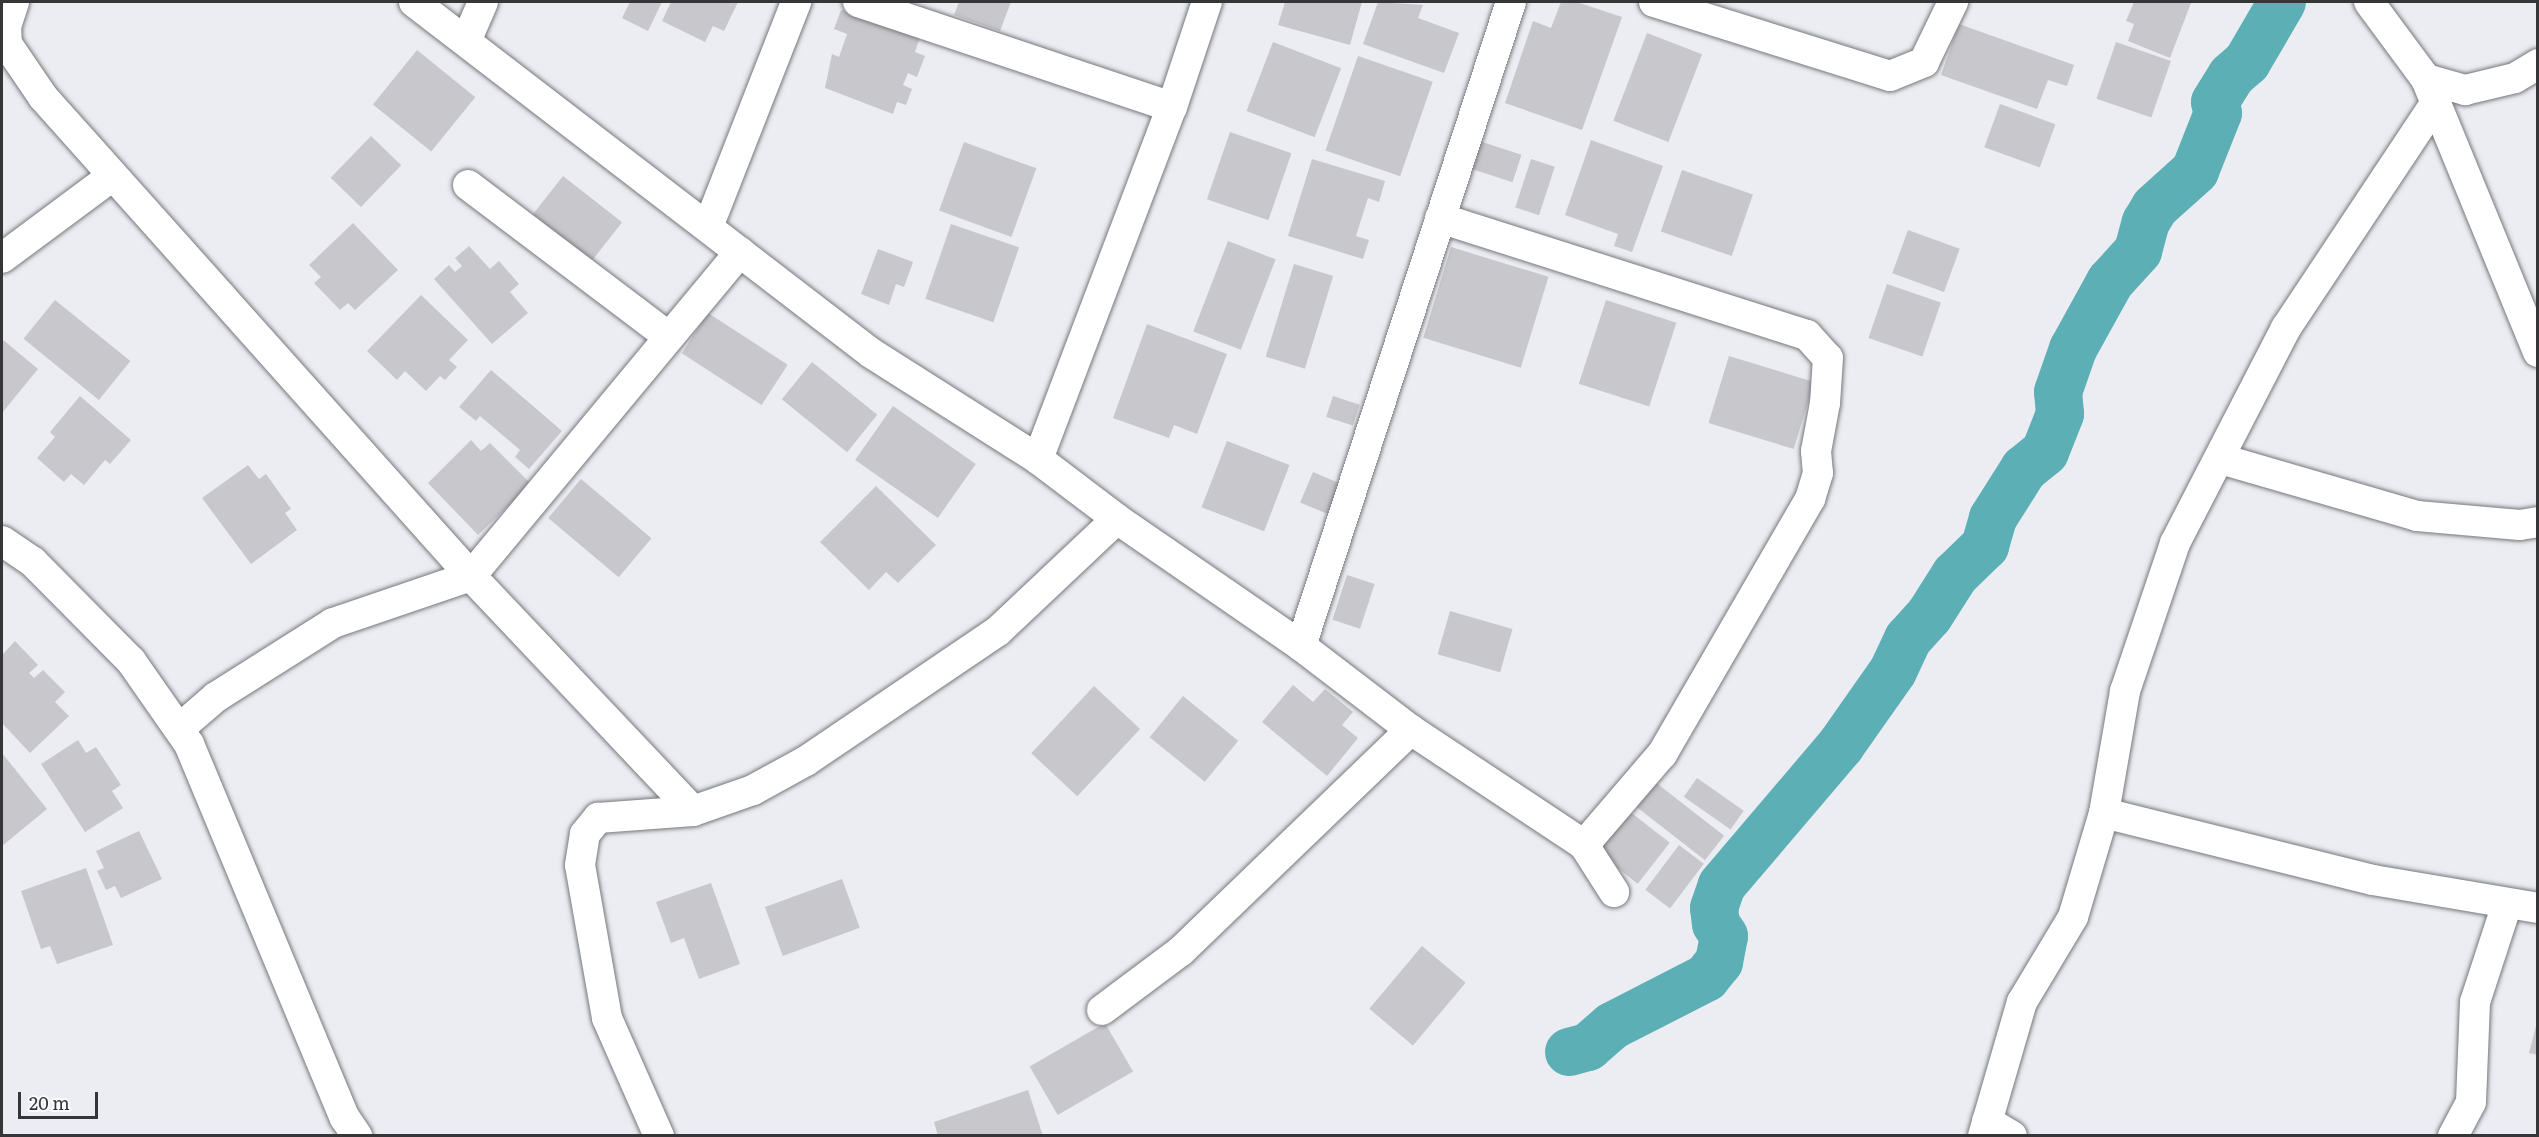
<!DOCTYPE html>
<html>
<head>
<meta charset="utf-8">
<style>
	body { margin:0 }
	#map { position:relative; width:2539px; height:1137px; overflow:hidden; background:#ebedf2; font-family:Literata,serif }
	div>[style] { position:absolute }
	[style*='--x'] { left:calc(var(--x)*1px); top:calc(var(--y)*1px); width:calc(var(--w)*1px); rotate:calc(var(--a)*1deg) }
	.river>* { height:48px; margin:-24px; padding:0 24px; transform-origin:24px; border-radius:24px; background:#5dafb6 }
	.building>* { inset:0; background:#c8c7cc; transform-origin:0 0 }
	.roads { filter:drop-shadow(0 0 2px #76787c) drop-shadow(0 0 2px #76787c) }
	.street>* { height:30px; margin:-15px; padding:0 15px; transform-origin:15px; border-radius:15px; background:#fff }
	span { translate:-50% -50%; white-space:nowrap; text-align:center; line-height:1.15; -webkit-text-stroke:4.5px #f9faff; paint-order:stroke }
	.frame { position:absolute; inset:0; border:3px solid #363638; pointer-events:none }
	.scale { position:absolute; left:18px; top:1092px; width:80px; height:27px; box-sizing:border-box; border:3px solid #363638; border-top:0; padding-left:8px; font-size:18px; line-height:21px; white-space:nowrap; color:#363638; -webkit-text-stroke:4px #f9faff; paint-order:stroke }
</style>
</head>
<body>
<div id="map">
	<div class="river">
		<i style="--x:1569;--y:1052;--w:20;--a:-15"></i>
		<i style="--x:1588;--y:1047;--w:32;--a:-41"></i>
		<i style="--x:1612;--y:1026;--w:106;--a:-27.1"></i>
		<i style="--x:1706;--y:978;--w:21;--a:-51"></i>
		<i style="--x:1719;--y:962;--w:26;--a:-79"></i>
		<i style="--x:1724;--y:936;--w:14;--a:-124"></i>
		<i style="--x:1716;--y:924;--w:16;--a:-97"></i>
		<i style="--x:1714;--y:908;--w:24;--a:-71"></i>
		<i style="--x:1722;--y:885;--w:184;--a:-49.6"></i>
		<i style="--x:1841;--y:745;--w:90;--a:-54.9"></i>
		<i style="--x:1893;--y:671;--w:35;--a:-65"></i>
		<i style="--x:1908;--y:639;--w:31;--a:-48"></i>
		<i style="--x:1929;--y:616;--w:49;--a:-57.6"></i>
		<i style="--x:1955;--y:575;--w:42;--a:-44"></i>
		<i style="--x:1985;--y:546;--w:29;--a:-74"></i>
		<i style="--x:1993;--y:518;--w:58;--a:-57.7"></i>
		<i style="--x:2024;--y:469;--w:27;--a:-39"></i>
		<i style="--x:2045;--y:452;--w:41;--a:-68.5"></i>
		<i style="--x:2060;--y:414;--w:22;--a:-95"></i>
		<i style="--x:2058;--y:392;--w:46;--a:-70.8"></i>
		<i style="--x:2073;--y:349;--w:77;--a:-61.1"></i>
		<i style="--x:2110;--y:282;--w:42;--a:-47.9"></i>
		<i style="--x:2138;--y:251;--w:30;--a:-75"></i>
		<i style="--x:2146;--y:222;--w:17;--a:-59"></i>
		<i style="--x:2155;--y:207;--w:54;--a:-42"></i>
		<i style="--x:2195;--y:171;--w:62;--a:-68.4"></i>
		<i style="--x:2218;--y:113;--w:11;--a:-105"></i>
		<i style="--x:2215;--y:102;--w:31;--a:-58"></i>
		<i style="--x:2231;--y:76;--w:21;--a:-41"></i>
		<i style="--x:2247;--y:62;--w:69;--a:-59.7"></i>
	</div>
	<div class="building">
		<i style="clip-path:polygon(630px 2px,662px 2px,648px 31px,622px 18px)"></i>
		<i style="clip-path:polygon(671px 2px,738px 2px,724px 31px,713px 26px,705px 42px,662px 21px)"></i>
		<i style="clip-path:polygon(959px 2px,1011px 2px,1000px 31px,954px 15px)"></i>
		<i style="clip-path:polygon(1285px 2px,1362px 2px,1350px 45px,1278px 25px)"></i>
		<i style="clip-path:polygon(1378px 2px,1423px 5px,1418px 18px,1459px 33px,1444px 73px,1363px 44px)"></i>
		<i style="clip-path:polygon(1561px 2px,1577px 2px,1622px 17px,1582px 130px,1505px 103px,1533px 21px,1551px 28px)"></i>
		<i style="clip-path:polygon(2134px 2px,2191px 3px,2170px 58px,2128px 41px,2134px 24px,2126px 21px)"></i>
		<i style="clip-path:polygon(841px 10px,922px 31px,915px 52px,925px 56px,917px 77px,908px 73px,903px 85px,912px 89px,906px 105px,897px 102px,893px 114px,825px 88px,832px 54px,839px 57px,847px 34px,834px 29px)"></i>
		<i style="clip-path:polygon(1959px 24px,2074px 65px,2067px 86px,2048px 80px,2037px 109px,1941px 75px)"></i>
		<i style="left:1647px;top:33px;width:59px;height:94px;rotate:21deg"></i>
		<i style="left:1273px;top:42px;width:73px;height:74px;rotate:21deg"></i>
		<i style="left:2116px;top:42px;width:58px;height:60px;rotate:19deg"></i>
		<i style="left:417px;top:50px;width:75px;height:70px;rotate:39deg"></i>
		<i style="left:1358px;top:56px;width:79px;height:100px;rotate:19deg"></i>
		<i style="left:2000px;top:104px;width:59px;height:46px;rotate:20deg"></i>
		<i style="left:1230px;top:132px;width:65px;height:71px;rotate:19deg"></i>
		<i style="left:371px;top:136px;width:42px;height:58px;rotate:44deg"></i>
		<i style="left:1473px;top:139px;width:51px;height:29px;rotate:18deg"></i>
		<i style="clip-path:polygon(1591px 140px,1663px 166px,1632px 252px,1614px 246px,1618px 234px,1565px 215px)"></i>
		<i style="left:964px;top:142px;width:77px;height:73px;rotate:20deg"></i>
		<i style="clip-path:polygon(1312px 159px,1385px 181px,1379px 202px,1368px 198px,1356px 236px,1369px 240px,1363px 259px,1288px 236px)"></i>
		<i style="left:1531px;top:159px;width:25px;height:51px;rotate:18deg"></i>
		<i style="left:1682px;top:170px;width:75px;height:65px;rotate:19deg"></i>
		<i style="left:563px;top:176px;width:75px;height:49px;rotate:38deg"></i>
		<i style="clip-path:polygon(353px 223px,398px 270px,355px 310px,348px 303px,340px 310px,314px 283px,321px 277px,309px 265px)"></i>
		<i style="left:951px;top:224px;width:72px;height:79px;rotate:19deg"></i>
		<i style="left:1908px;top:230px;width:55px;height:46px;rotate:20deg"></i>
		<i style="left:1228px;top:241px;width:51px;height:97px;rotate:21deg"></i>
		<i style="clip-path:polygon(469px 246px,490px 269px,499px 261px,519px 284px,510px 292px,528px 313px,492px 344px,434px 279px,449px 265px,455px 272px,462px 266px,455px 258px)"></i>
		<i style="left:1451px;top:247px;width:102px;height:95px;rotate:17deg"></i>
		<i style="clip-path:polygon(878px 249px,913px 262px,904px 287px,896px 284px,889px 305px,861px 294px)"></i>
		<i style="left:1294px;top:264px;width:41px;height:97px;rotate:17deg"></i>
		<i style="left:1887px;top:284px;width:57px;height:57px;rotate:19deg"></i>
		<i style="clip-path:polygon(421px 295px,468px 340px,449px 360px,457px 367px,445px 380px,440px 376px,426px 391px,405px 371px,397px 380px,367px 351px)"></i>
		<i style="left:55px;top:300px;width:97px;height:50px;rotate:39deg"></i>
		<i style="left:1606px;top:300px;width:74px;height:88px;rotate:18deg"></i>
		<i style="left:708px;top:313px;width:95px;height:48px;rotate:33deg"></i>
		<i style="clip-path:polygon(1147px 324px,1227px 354px,1197px 434px,1174px 425px,1169px 438px,1113px 418px)"></i>
		<i style="clip-path:polygon(2px 339px,38px 369px,2px 413px)"></i>
		<i style="left:1729px;top:356px;width:89px;height:70px;rotate:17deg"></i>
		<i style="left:812px;top:362px;width:84px;height:48px;rotate:39deg"></i>
		<i style="clip-path:polygon(491px 370px,562px 431px,529px 469px,515px 457px,520px 450px,480px 416px,476px 421px,459px 407px)"></i>
		<i style="clip-path:polygon(80px 396px,131px 440px,110px 464px,105px 460px,84px 485px,71px 474px,64px 482px,37px 458px,55px 437px,50px 432px)"></i>
		<i style="left:1333px;top:396px;width:28px;height:22px;rotate:18deg"></i>
		<i style="left:893px;top:406px;width:101px;height:66px;rotate:35deg"></i>
		<i style="clip-path:polygon(471px 440px,481px 451px,490px 443px,531px 484px,478px 535px,428px 483px)"></i>
		<i style="left:1227px;top:441px;width:67px;height:71px;rotate:21deg"></i>
		<i style="clip-path:polygon(248px 465px,259px 479px,266px 474px,291px 509px,285px 513px,297px 530px,251px 564px,202px 498px)"></i>
		<i style="left:1313px;top:472px;width:30px;height:33px;rotate:23deg"></i>
		<i style="left:581px;top:479px;width:92px;height:51px;rotate:40deg"></i>
		<i style="clip-path:polygon(876px 486px,936px 545px,898px 583px,886px 572px,869px 590px,820px 542px)"></i>
		<i style="left:1347px;top:575px;width:29px;height:47px;rotate:18deg"></i>
		<i style="left:1450px;top:611px;width:65px;height:45px;rotate:16deg"></i>
		<i style="clip-path:polygon(15px 641px,38px 665px,29px 673px,34px 678px,43px 670px,65px 692px,55px 702px,69px 716px,30px 753px,2px 723px,2px 655px)"></i>
		<i style="clip-path:polygon(1293px 685px,1313px 702px,1325px 689px,1353px 712px,1342px 725px,1358px 738px,1327px 776px,1262px 722px)"></i>
		<i style="left:1094px;top:686px;width:63px;height:92px;rotate:43deg"></i>
		<i style="left:1183px;top:696px;width:71px;height:53px;rotate:39deg"></i>
		<i style="clip-path:polygon(78px 740px,86px 753px,96px 747px,121px 785px,112px 791px,123px 808px,85px 832px,41px 764px)"></i>
		<i style="clip-path:polygon(2px 753px,47px 809px,2px 846px)"></i>
		<i style="left:1650px;top:778px;width:94px;height:31px;rotate:38deg"></i>
		<i style="left:1697px;top:778px;width:57px;height:23px;rotate:35deg"></i>
		<i style="left:1624px;top:807px;width:58px;height:52px;rotate:38deg"></i>
		<i style="clip-path:polygon(139px 831px,162px 879px,121px 898px,115px 886px,106px 890px,97px 871px,104px 868px,96px 851px)"></i>
		<i style="left:1679px;top:845px;width:31px;height:56px;rotate:37deg"></i>
		<i style="clip-path:polygon(86px 868px,113px 945px,57px 964px,50px 946px,41px 949px,21px 891px)"></i>
		<i style="left:842px;top:879px;width:52px;height:82px;rotate:70deg"></i>
		<i style="clip-path:polygon(711px 883px,740px 964px,699px 979px,684px 938px,671px 943px,656px 902px)"></i>
		<i style="left:1422px;top:946px;width:57px;height:82px;rotate:40deg"></i>
		<i style="clip-path:polygon(2538px 1018px,2538px 1055px,2529px 1053px)"></i>
		<i style="left:1105px;top:1023px;width:56px;height:87px;rotate:60deg"></i>
		<i style="clip-path:polygon(1028px 1090px,1043px 1136px,938px 1136px,934px 1122px)"></i>
	</div>
	<div class="roads">
		<div class="street">
			<i style="--x:14;--y:2;--w:25;--a:108"></i>
			<i style="--x:6;--y:26;--w:18;--a:87"></i>
			<i style="--x:7;--y:44;--w:64;--a:55.8"></i>
			<i style="--x:43;--y:97;--w:642;--a:48.22"></i>
			<i style="--x:471;--y:576;--w:323;--a:46.6"></i>
			<i style="--x:414;--y:2;--w:576;--a:37.53"></i>
			<i style="--x:871;--y:353;--w:198;--a:32.4"></i>
			<i style="--x:1038;--y:459;--w:99;--a:37.2"></i>
			<i style="--x:1117;--y:519;--w:224;--a:34.6"></i>
			<i style="--x:1301;--y:646;--w:138;--a:37.4"></i>
			<i style="--x:1411;--y:730;--w:208;--a:33.6"></i>
			<i style="--x:1584;--y:845;--w:56;--a:57.4"></i>
			<i style="--x:858;--y:2;--w:331;--a:18.5"></i>
			<i style="--x:1654;--y:2;--w:247;--a:17.4"></i>
			<i style="--x:1890;--y:76;--w:37;--a:-22"></i>
			<i style="--x:1924;--y:62;--w:67;--a:-64.2"></i>
			<i style="--x:2369;--y:2;--w:96;--a:53.5"></i>
			<i style="--x:2426;--y:79;--w:295;--a:67.7"></i>
			<i style="--x:467;--y:39;--w:40;--a:-66.6"></i>
			<i style="--x:2426;--y:79;--w:41;--a:15.8"></i>
			<i style="--x:2465;--y:90;--w:51;--a:-13.5"></i>
			<i style="--x:2515;--y:78;--w:27;--a:-31"></i>
			<i style="--x:468;--y:185;--w:251;--a:37.1"></i>
			<i style="--x:1440;--y:218;--w:385;--a:17.7"></i>
			<i style="--x:1807;--y:335;--w:31;--a:48"></i>
			<i style="--x:1828;--y:358;--w:45;--a:93.8"></i>
			<i style="--x:1825;--y:403;--w:49;--a:100.6"></i>
			<i style="--x:1816;--y:451;--w:22;--a:85"></i>
			<i style="--x:1818;--y:473;--w:27;--a:107"></i>
			<i style="--x:1810;--y:499;--w:295;--a:120.1"></i>
			<i style="--x:1662;--y:754;--w:120;--a:130.6"></i>
			<i style="--x:708;--y:227;--w:242;--a:-68.6"></i>
			<i style="--x:2;--y:258;--w:136;--a:-36.6"></i>
			<i style="--x:1038;--y:459;--w:377;--a:-69.2"></i>
			<i style="--x:1172;--y:107;--w:111;--a:-71.6"></i>
			<i style="--x:2221;--y:459;--w:204;--a:16.2"></i>
			<i style="--x:2417;--y:516;--w:103;--a:5"></i>
			<i style="--x:2520;--y:525;--w:18;--a:-9"></i>
			<i style="--x:2;--y:541;--w:37;--a:34"></i>
			<i style="--x:33;--y:562;--w:139;--a:45.3"></i>
			<i style="--x:131;--y:661;--w:101;--a:55.1"></i>
			<i style="--x:189;--y:744;--w:405;--a:67.4"></i>
			<i style="--x:345;--y:1118;--w:22;--a:56"></i>
			<i style="--x:1301;--y:646;--w:677;--a:-71.94"></i>
			<i style="--x:179;--y:729;--w:49;--a:-40.9"></i>
			<i style="--x:216;--y:697;--w:138;--a:-32.3"></i>
			<i style="--x:333;--y:623;--w:146;--a:-18.8"></i>
			<i style="--x:471;--y:576;--w:421;--a:-50.3"></i>
			<i style="--x:2104;--y:813;--w:277;--a:14"></i>
			<i style="--x:2373;--y:880;--w:167;--a:9.6"></i>
			<i style="--x:1102;--y:1010;--w:99;--a:-36.8"></i>
			<i style="--x:1181;--y:951;--w:319;--a:-43.9"></i>
			<i style="--x:1987;--y:1121;--w:29;--a:31"></i>
			<i style="--x:659;--y:1136;--w:129;--a:-113.8"></i>
			<i style="--x:607;--y:1018;--w:155;--a:-100"></i>
			<i style="--x:580;--y:865;--w:31;--a:-81"></i>
			<i style="--x:585;--y:834;--w:21;--a:-51"></i>
			<i style="--x:598;--y:818;--w:95;--a:-4.2"></i>
			<i style="--x:693;--y:811;--w:64;--a:-19.3"></i>
			<i style="--x:753;--y:790;--w:60;--a:-28.7"></i>
			<i style="--x:806;--y:761;--w:232;--a:-34.1"></i>
			<i style="--x:998;--y:631;--w:163;--a:-43.3"></i>
			<i style="--x:1983;--y:1136;--w:140;--a:-73.8"></i>
			<i style="--x:2022;--y:1002;--w:99;--a:-59"></i>
			<i style="--x:2073;--y:917;--w:109;--a:-73.4"></i>
			<i style="--x:2104;--y:813;--w:124;--a:-80.2"></i>
			<i style="--x:2125;--y:691;--w:156;--a:-71.3"></i>
			<i style="--x:2175;--y:543;--w:242;--a:-62.7"></i>
			<i style="--x:2286;--y:328;--w:269;--a:-56.4"></i>
			<i style="--x:2453;--y:1136;--w:38;--a:-62"></i>
			<i style="--x:2471;--y:1102;--w:100;--a:-87.7"></i>
			<i style="--x:2475;--y:1002;--w:103;--a:-71.9"></i>
		</div>
	</div>
	<div class="frame"></div>
	<div class="scale">20 m</div>
</div>
</body>
</html>
